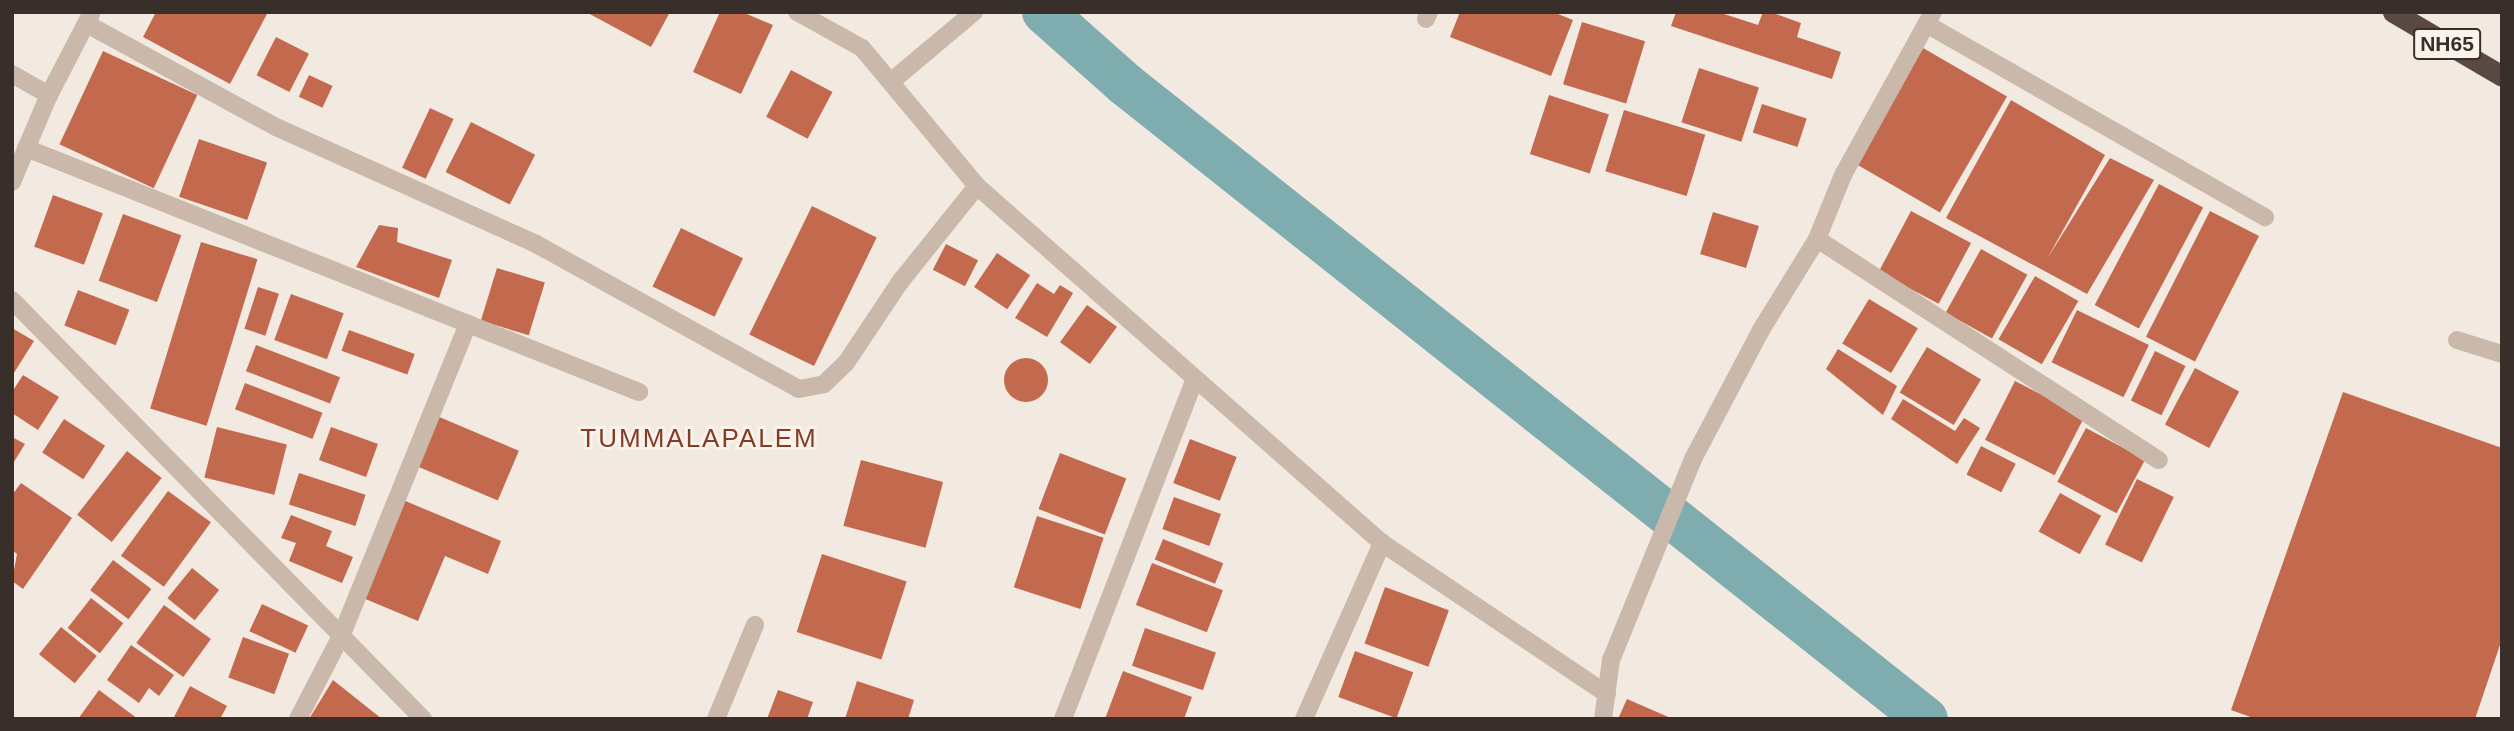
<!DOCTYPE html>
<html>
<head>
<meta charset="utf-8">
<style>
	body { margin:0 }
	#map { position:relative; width:2514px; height:731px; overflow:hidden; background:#f2e9e0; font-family:Arial,sans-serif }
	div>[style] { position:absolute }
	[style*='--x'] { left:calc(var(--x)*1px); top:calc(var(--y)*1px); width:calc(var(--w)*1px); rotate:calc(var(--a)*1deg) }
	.canal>* { height:44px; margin:-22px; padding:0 22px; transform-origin:22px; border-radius:22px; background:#7fadaf }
	.building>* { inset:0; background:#c2694e; transform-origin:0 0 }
	.round { border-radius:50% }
	.lane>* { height:18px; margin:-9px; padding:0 9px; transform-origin:9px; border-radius:9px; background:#cab9ab }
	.street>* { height:18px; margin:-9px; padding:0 9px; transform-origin:9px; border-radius:9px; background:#cab9ab }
	.highway>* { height:21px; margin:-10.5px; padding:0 10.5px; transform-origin:10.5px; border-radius:10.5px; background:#594942 }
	span { translate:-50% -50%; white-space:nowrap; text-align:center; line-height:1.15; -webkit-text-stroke:6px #faf3ec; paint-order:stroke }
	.shield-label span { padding:2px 5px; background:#faf3ec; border:2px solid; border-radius:5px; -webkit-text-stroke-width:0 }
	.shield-label { font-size:21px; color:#382f2a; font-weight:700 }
	.quarter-label { font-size:26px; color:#853c26; letter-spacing:2px }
	.frame { position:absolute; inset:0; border:14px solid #382f2a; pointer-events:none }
</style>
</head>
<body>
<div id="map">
	<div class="canal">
		<i style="--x:1044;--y:12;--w:108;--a:41.6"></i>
		<i style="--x:1125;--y:84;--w:1022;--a:38.41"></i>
	</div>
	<div class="building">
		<i style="clip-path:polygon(156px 12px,268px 12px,230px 84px,143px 37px)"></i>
		<i style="clip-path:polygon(586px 12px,670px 12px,651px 47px)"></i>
		<i style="clip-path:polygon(720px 12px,742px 12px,773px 25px,741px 94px,693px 72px)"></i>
		<i style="clip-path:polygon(1460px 12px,1553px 12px,1573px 20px,1551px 76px,1450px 37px)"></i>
		<i style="clip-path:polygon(1676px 12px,1718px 12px,1758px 25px,1763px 12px,1770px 12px,1801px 23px,1797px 37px,1841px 52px,1832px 79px,1671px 26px)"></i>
		<i style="left:1582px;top:22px;width:66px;height:65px;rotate:17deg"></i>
		<i style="left:276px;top:37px;width:37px;height:43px;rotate:27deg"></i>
		<i style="left:1923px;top:48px;width:97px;height:134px;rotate:30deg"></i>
		<i style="left:103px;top:51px;width:104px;height:103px;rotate:25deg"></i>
		<i style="left:1699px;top:68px;width:63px;height:57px;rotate:18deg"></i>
		<i style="left:791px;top:70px;width:47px;height:53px;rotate:28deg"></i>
		<i style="left:309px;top:75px;width:26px;height:24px;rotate:25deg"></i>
		<i style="left:1549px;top:95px;width:63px;height:62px;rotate:18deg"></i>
		<i style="clip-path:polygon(2011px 100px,2105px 155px,2047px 259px,2110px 158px,2154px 180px,2087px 294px,1946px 218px)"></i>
		<i style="left:1762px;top:104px;width:47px;height:30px;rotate:18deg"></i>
		<i style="left:430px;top:108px;width:26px;height:66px;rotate:25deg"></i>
		<i style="left:1624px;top:110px;width:85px;height:64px;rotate:17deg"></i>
		<i style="left:471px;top:122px;width:72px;height:56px;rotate:27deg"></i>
		<i style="left:199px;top:139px;width:72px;height:61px;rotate:19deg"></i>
		<i style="left:2159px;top:184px;width:50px;height:137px;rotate:28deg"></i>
		<i style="left:53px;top:195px;width:53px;height:55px;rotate:20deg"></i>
		<i style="left:812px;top:206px;width:72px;height:143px;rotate:26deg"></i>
		<i style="left:1911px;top:211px;width:68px;height:69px;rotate:28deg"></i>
		<i style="left:2210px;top:211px;width:55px;height:141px;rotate:27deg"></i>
		<i style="left:1713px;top:212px;width:48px;height:44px;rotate:17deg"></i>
		<i style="left:123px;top:214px;width:62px;height:71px;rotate:20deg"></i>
		<i style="clip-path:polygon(379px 225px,398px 228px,397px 242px,452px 260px,439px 298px,356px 267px)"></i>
		<i style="left:681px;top:228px;width:69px;height:65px;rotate:26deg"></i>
		<i style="left:201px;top:242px;width:59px;height:174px;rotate:17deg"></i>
		<i style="left:946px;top:244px;width:36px;height:29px;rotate:27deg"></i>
		<i style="left:1981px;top:249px;width:53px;height:73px;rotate:29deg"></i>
		<i style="left:997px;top:253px;width:40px;height:41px;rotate:34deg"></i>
		<i style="left:497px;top:268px;width:50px;height:55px;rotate:17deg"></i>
		<i style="left:2035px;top:276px;width:50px;height:73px;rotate:30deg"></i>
		<i style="clip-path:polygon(1037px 283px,1054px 294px,1060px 285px,1073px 293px,1047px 337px,1015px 318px)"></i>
		<i style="left:258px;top:287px;width:22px;height:44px;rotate:18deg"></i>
		<i style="left:78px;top:290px;width:55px;height:38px;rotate:21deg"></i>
		<i style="left:291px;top:294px;width:56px;height:49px;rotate:20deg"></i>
		<i style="left:1869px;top:299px;width:57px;height:52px;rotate:31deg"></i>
		<i style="left:1087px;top:305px;width:37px;height:46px;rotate:36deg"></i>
		<i style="left:2077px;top:310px;width:80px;height:58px;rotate:26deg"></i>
		<i style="clip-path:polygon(12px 328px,34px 341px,12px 376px)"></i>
		<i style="left:349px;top:330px;width:70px;height:22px;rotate:20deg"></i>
		<i style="left:256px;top:345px;width:90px;height:28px;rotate:21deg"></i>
		<i style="left:1927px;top:347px;width:63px;height:53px;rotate:31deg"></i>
		<i style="clip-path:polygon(1838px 349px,1897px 386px,1883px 415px,1826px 369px)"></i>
		<i style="left:2155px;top:351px;width:34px;height:55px;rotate:26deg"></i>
		<i class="round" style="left:1004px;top:358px;width:44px;height:44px"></i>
		<i style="left:2195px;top:368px;width:50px;height:64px;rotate:28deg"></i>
		<i style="clip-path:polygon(23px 375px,59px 397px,38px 430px,12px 413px,12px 392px)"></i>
		<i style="left:2015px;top:381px;width:78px;height:66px;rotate:27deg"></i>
		<i style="left:245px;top:383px;width:83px;height:28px;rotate:21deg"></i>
		<i style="clip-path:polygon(2343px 392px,2502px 448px,2502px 639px,2475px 719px,2256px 719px,2231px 710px)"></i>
		<i style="clip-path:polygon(1903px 399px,1955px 431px,1964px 418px,1980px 428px,1957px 464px,1891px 419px)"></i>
		<i style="left:437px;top:416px;width:89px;height:54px;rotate:23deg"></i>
		<i style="left:64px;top:419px;width:49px;height:40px;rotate:33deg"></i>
		<i style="left:217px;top:427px;width:72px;height:52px;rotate:14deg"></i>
		<i style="left:331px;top:427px;width:50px;height:35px;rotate:20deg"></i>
		<i style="left:2086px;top:428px;width:67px;height:61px;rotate:28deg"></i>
		<i style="clip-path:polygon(12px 437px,25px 444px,12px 465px)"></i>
		<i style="left:1190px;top:439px;width:50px;height:47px;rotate:21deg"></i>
		<i style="left:1981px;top:446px;width:39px;height:32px;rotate:27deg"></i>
		<i style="left:127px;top:451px;width:44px;height:81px;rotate:38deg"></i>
		<i style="left:1060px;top:453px;width:71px;height:60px;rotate:21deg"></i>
		<i style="left:861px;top:460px;width:85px;height:68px;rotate:15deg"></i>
		<i style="left:299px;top:473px;width:70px;height:33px;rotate:18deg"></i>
		<i style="left:2137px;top:479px;width:41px;height:73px;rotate:26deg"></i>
		<i style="clip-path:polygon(21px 483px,72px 518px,23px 589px,12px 581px,17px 554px,12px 550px,12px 495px)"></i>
		<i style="left:168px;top:491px;width:53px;height:80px;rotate:36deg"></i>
		<i style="left:2060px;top:493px;width:47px;height:44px;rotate:29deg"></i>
		<i style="left:1174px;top:497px;width:50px;height:34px;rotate:20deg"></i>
		<i style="clip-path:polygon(403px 500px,501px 541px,488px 574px,445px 556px,418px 621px,363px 598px)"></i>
		<i style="clip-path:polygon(291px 515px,332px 531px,326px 546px,353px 557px,342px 583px,289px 561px,296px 543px,281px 538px)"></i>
		<i style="left:1037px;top:516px;width:70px;height:75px;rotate:18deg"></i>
		<i style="left:1163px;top:539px;width:65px;height:22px;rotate:22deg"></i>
		<i style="left:822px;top:554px;width:89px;height:82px;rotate:18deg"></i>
		<i style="left:113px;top:560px;width:48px;height:38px;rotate:37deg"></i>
		<i style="left:1152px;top:563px;width:76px;height:45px;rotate:21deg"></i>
		<i style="left:192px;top:568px;width:35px;height:39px;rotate:39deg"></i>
		<i style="left:1385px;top:587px;width:68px;height:60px;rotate:20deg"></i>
		<i style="left:91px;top:598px;width:41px;height:38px;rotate:38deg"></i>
		<i style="left:262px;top:604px;width:51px;height:30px;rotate:25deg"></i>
		<i style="left:164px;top:605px;width:58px;height:47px;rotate:36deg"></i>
		<i style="left:61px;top:627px;width:46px;height:35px;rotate:39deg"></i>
		<i style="left:1145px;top:628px;width:75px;height:40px;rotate:19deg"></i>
		<i style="left:243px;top:637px;width:49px;height:43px;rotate:20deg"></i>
		<i style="clip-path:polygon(131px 645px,174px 675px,159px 696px,149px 688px,139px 703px,107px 680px)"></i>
		<i style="left:1355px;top:651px;width:62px;height:49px;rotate:20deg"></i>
		<i style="clip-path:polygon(1123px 671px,1192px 697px,1184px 719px,1105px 719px)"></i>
		<i style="clip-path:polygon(333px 680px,382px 719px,309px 719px)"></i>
		<i style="clip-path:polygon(857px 681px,914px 700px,908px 719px,845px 719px)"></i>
		<i style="clip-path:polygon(190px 686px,227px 706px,220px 719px,173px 719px)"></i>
		<i style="clip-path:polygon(99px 690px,138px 719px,78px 719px)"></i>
		<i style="clip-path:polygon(778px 690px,813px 702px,807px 719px,767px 719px)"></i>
		<i style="clip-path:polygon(1627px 699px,1673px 719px,1618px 719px)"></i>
	</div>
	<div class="lane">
		<i style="--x:2457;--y:340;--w:47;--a:17.3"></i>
	</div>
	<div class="street">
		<i style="--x:797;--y:12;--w:74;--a:29"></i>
		<i style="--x:862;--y:48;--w:180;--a:50.2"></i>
		<i style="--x:977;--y:186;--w:540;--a:41.4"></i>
		<i style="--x:1382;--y:543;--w:271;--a:33.9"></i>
		<i style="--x:1426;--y:19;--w:8;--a:-67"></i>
		<i style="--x:87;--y:24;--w:215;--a:28.6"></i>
		<i style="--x:276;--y:127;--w:285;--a:24.2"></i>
		<i style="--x:536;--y:244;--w:300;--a:28.9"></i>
		<i style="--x:799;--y:389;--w:25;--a:-11"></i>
		<i style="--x:824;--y:384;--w:30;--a:-44"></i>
		<i style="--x:846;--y:363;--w:97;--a:-56.3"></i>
		<i style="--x:900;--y:282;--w:123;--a:-51.3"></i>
		<i style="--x:1928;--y:25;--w:388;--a:29.7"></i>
		<i style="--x:12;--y:74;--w:43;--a:29.6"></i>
		<i style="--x:893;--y:80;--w:106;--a:-40"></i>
		<i style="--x:26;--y:148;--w:660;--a:21.7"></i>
		<i style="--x:12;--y:182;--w:95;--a:-67"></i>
		<i style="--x:49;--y:95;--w:93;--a:-62.6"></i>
		<i style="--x:1817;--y:239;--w:407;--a:32.9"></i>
		<i style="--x:12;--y:300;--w:587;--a:45.55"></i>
		<i style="--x:298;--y:719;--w:96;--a:-62.6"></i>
		<i style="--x:342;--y:634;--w:335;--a:-67.9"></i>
		<i style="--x:716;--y:719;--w:102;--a:-67.5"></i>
		<i style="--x:1063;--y:719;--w:365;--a:-68.8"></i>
		<i style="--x:1304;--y:719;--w:193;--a:-66.1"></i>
		<i style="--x:1603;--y:719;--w:60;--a:-82.3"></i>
		<i style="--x:1611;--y:660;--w:217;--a:-67.8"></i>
		<i style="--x:1693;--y:459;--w:146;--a:-62.2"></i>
		<i style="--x:1761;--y:330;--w:107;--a:-58.4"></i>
		<i style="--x:1817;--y:239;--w:69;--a:-67.9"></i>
		<i style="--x:1843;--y:175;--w:186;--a:-61.1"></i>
	</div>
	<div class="highway">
		<i style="--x:2393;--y:12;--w:126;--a:30.4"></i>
	</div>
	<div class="shield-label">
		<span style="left:2447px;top:44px">NH65</span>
	</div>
	<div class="quarter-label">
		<span style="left:699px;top:439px">TUMMALAPALEM</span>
	</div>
	<div class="frame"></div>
</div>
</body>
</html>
